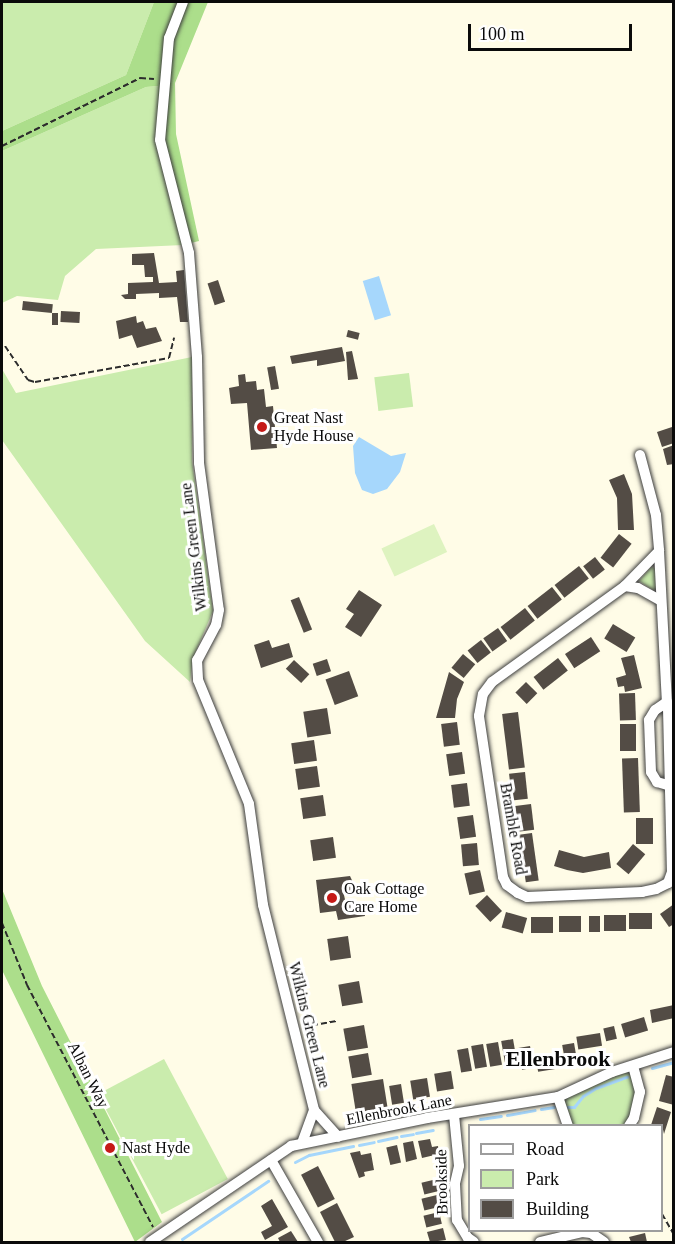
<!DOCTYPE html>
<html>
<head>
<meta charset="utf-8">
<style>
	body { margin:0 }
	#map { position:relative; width:675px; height:1244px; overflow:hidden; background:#fffce7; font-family:Georgia,serif }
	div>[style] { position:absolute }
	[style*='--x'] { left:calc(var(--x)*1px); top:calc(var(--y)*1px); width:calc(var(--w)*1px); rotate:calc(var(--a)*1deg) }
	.green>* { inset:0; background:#caecad; transform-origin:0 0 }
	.forest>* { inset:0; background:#acde8b }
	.pitch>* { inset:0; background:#def3c0; transform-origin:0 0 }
	.water>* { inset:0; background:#a6d7fc; transform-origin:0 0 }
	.stream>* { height:3px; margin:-1.5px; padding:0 1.5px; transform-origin:1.5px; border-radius:1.5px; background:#a6d7fc }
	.building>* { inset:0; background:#534c45; transform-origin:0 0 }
	.path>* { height:2px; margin-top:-1px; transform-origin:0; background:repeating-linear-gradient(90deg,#2c2c2c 0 6px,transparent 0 9px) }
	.roads { filter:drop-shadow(0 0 2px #3d3d3d) drop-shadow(0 0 2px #3d3d3d) }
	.street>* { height:10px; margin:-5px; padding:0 5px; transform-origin:5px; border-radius:5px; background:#fff }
	.dots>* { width:16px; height:16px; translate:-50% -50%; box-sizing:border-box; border:3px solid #fff; border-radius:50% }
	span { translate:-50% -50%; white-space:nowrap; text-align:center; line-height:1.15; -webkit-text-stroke:6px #fff; paint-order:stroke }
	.poi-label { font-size:16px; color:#0a0a0a }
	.left { translate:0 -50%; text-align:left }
	.street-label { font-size:16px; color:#0a0a0a }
	.district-label { font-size:22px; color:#0a0a0a; font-weight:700 }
	.frame { position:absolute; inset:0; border:3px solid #0a0a0a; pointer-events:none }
	.legend { position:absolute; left:468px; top:1124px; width:195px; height:108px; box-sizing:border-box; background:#fff; border:2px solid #9d9d9d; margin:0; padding:8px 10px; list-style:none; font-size:18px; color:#0a0a0a }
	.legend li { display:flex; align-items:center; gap:12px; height:30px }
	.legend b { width:30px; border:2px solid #9d9d9d }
	.scale { position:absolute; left:468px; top:24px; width:164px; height:27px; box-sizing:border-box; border:3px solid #0a0a0a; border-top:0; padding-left:8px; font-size:18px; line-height:21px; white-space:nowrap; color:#0a0a0a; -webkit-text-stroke:4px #fff; paint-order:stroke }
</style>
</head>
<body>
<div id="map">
	<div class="green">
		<i style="clip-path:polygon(2px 2px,154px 2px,126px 75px,2px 131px)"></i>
		<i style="clip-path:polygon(158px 86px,156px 140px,183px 245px,96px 249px,65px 276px,58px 300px,17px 296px,2px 303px,2px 151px,146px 87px)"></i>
		<i style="clip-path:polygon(192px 357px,192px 461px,213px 611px,193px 658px,190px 682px,145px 641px,2px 440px,2px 369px,16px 393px)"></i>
		<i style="left:409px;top:373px;width:34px;height:35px;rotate:83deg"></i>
		<i style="clip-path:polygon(651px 567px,655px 568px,656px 589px,653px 590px,639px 581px)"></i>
		<i style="left:164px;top:1059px;width:136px;height:75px;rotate:62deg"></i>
		<i style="clip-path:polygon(633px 1066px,640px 1092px,629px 1125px,568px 1125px,558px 1097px)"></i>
	</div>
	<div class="forest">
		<i style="clip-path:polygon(154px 2px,208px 2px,175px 83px,176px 134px,199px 241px,183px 245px,156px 140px,158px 86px,146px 87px,2px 151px,2px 131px,126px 75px)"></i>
		<i style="clip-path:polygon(2px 889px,42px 986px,162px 1222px,135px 1242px,2px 970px)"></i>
	</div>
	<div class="pitch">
		<i style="left:434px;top:524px;width:31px;height:58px;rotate:65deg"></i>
	</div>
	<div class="water">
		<i style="left:379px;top:276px;width:41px;height:17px;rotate:73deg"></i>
		<i style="clip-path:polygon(359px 437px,391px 456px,406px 453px,400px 472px,387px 489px,373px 494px,362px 490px,355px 473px,353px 446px)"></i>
	</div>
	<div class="stream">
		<i style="--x:652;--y:1068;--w:23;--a:-15"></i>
		<i style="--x:567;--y:1107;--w:7;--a:0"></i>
		<i style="--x:574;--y:1107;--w:14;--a:-51"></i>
		<i style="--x:583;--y:1096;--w:15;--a:-32"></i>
		<i style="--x:596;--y:1088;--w:33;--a:-20"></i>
		<i style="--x:541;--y:1109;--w:13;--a:-9"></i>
		<i style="--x:507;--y:1115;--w:28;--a:-10"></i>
		<i style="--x:480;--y:1119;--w:21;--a:-8"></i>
		<i style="--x:416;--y:1133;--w:17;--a:-10"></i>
		<i style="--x:401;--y:1136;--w:12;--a:-9"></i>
		<i style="--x:378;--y:1141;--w:19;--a:-12"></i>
		<i style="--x:359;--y:1145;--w:15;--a:-11"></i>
		<i style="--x:295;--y:1162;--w:16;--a:-27"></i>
		<i style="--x:309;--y:1155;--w:45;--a:-11.6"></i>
		<i style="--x:182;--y:1239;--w:104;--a:-34"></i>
	</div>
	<div class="building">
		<i style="clip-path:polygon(154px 253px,159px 283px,177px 282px,176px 271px,184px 270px,188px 322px,180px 322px,177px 297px,159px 298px,159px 293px,136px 294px,136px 299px,125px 299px,121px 295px,128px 294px,128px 283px,153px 282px,153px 277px,145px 277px,144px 265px,132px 265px,132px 254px)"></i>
		<i style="left:218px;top:280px;width:23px;height:11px;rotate:72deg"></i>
		<i style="left:23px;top:301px;width:30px;height:9px;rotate:6deg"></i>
		<i style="left:61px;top:311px;width:19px;height:11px;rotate:3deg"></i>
		<i style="left:52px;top:313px;width:6px;height:12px"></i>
		<i style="clip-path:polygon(136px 316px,137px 323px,143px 321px,146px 329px,156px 327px,162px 341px,137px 348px,132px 335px,119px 339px,116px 321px)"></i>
		<i style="left:348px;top:330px;width:12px;height:7px;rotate:14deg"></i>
		<i style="clip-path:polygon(342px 347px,345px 361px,317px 366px,317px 360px,292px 364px,290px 356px)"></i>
		<i style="clip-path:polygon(352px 351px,358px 379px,348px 380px,346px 352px)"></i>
		<i style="left:275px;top:366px;width:23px;height:8px;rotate:80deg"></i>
		<i style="clip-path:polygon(245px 374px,246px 382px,256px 381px,257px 390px,264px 389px,266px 407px,273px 406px,277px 448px,251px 450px,247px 403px,231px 404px,229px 388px,239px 386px,238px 375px)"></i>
		<i style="clip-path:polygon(672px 427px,674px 443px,662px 447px,657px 432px)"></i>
		<i style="clip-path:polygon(674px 445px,674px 464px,667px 465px,663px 449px)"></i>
		<i style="clip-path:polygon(624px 474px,632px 494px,634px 530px,618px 530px,617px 498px,609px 480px)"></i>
		<i style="left:619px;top:534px;width:16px;height:30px;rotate:38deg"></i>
		<i style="left:595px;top:557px;width:16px;height:15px;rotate:52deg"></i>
		<i style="left:579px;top:566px;width:16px;height:31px;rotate:52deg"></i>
		<i style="left:552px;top:587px;width:16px;height:31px;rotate:52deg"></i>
		<i style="clip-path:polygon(359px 590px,382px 605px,361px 637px,345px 627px,354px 614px,346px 609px)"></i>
		<i style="left:299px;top:597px;width:35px;height:9px;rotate:68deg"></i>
		<i style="left:525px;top:608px;width:16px;height:31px;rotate:52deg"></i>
		<i style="left:613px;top:624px;width:26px;height:17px;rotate:31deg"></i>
		<i style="left:498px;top:628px;width:16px;height:18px;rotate:55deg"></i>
		<i style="left:591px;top:637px;width:17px;height:31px;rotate:57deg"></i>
		<i style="clip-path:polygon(269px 640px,272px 648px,289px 643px,293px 657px,261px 668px,254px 645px)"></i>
		<i style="left:481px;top:640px;width:16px;height:17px;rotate:52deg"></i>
		<i style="left:463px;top:654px;width:16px;height:18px;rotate:40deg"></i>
		<i style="clip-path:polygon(634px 655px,642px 688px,625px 692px,624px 686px,618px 687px,616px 678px,626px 675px,621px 658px)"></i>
		<i style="left:558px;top:658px;width:16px;height:31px;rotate:52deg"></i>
		<i style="left:327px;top:659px;width:13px;height:15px;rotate:72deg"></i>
		<i style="left:294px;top:660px;width:21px;height:12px;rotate:43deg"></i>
		<i style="left:349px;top:671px;width:27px;height:25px;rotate:70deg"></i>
		<i style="clip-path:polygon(449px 672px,464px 682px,457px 699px,455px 718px,436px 718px)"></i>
		<i style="left:526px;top:682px;width:16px;height:15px;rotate:45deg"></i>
		<i style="left:635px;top:693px;width:27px;height:16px;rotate:88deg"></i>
		<i style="left:327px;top:708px;width:26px;height:24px;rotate:81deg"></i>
		<i style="left:518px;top:712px;width:56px;height:16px;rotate:83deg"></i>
		<i style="left:457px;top:722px;width:23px;height:16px;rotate:83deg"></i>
		<i style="left:620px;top:724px;width:16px;height:27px"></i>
		<i style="left:314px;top:740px;width:21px;height:23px;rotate:82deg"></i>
		<i style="left:462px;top:752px;width:22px;height:16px;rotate:82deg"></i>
		<i style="left:638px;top:758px;width:54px;height:16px;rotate:88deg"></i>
		<i style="left:317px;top:766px;width:21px;height:22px;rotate:82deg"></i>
		<i style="left:525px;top:772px;width:27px;height:16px;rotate:84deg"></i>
		<i style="left:467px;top:783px;width:23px;height:16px;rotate:83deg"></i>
		<i style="left:323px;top:795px;width:21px;height:23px;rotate:82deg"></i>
		<i style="left:531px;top:804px;width:26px;height:16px;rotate:83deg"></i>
		<i style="left:473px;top:815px;width:22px;height:16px;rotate:82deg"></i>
		<i style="left:636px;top:818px;width:17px;height:26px"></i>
		<i style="left:532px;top:833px;width:48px;height:13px;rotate:82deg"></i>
		<i style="left:333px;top:837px;width:21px;height:23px;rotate:82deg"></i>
		<i style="left:477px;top:843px;width:22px;height:16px;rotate:85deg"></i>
		<i style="left:633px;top:844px;width:16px;height:26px;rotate:40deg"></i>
		<i style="clip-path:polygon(559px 850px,584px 857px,609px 852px,611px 868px,583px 873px,567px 870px,554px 866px)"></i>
		<i style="left:480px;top:870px;width:22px;height:16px;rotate:77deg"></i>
		<i style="clip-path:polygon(350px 876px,356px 889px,352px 889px,353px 894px,344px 895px,346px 904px,363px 902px,365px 916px,338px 920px,336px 911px,320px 913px,316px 880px)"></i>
		<i style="left:487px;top:895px;width:22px;height:16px;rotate:47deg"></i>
		<i style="clip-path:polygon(674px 904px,674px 924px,669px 927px,660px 914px)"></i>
		<i style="left:506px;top:912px;width:22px;height:16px;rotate:16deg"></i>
		<i style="left:629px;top:913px;width:23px;height:16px"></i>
		<i style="left:604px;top:915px;width:22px;height:16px"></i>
		<i style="left:559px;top:916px;width:22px;height:16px"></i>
		<i style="left:589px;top:916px;width:11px;height:16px"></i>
		<i style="left:531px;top:917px;width:22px;height:16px"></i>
		<i style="left:348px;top:936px;width:22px;height:21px;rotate:82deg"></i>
		<i style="left:359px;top:981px;width:22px;height:21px;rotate:80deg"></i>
		<i style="clip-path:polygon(674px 1005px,674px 1018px,652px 1023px,650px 1010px)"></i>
		<i style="left:644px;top:1017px;width:14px;height:24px;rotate:73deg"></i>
		<i style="left:364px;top:1025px;width:23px;height:21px;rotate:80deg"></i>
		<i style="left:614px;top:1026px;width:13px;height:11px;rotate:77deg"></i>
		<i style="left:600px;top:1033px;width:13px;height:24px;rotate:81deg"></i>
		<i style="left:513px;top:1039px;width:22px;height:12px;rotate:80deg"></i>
		<i style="left:498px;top:1042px;width:23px;height:12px;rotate:80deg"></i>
		<i style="left:574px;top:1043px;width:22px;height:12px;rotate:80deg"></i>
		<i style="left:483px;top:1044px;width:23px;height:12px;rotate:80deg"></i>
		<i style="left:530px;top:1046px;width:22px;height:12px;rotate:80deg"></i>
		<i style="left:468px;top:1048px;width:23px;height:11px;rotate:80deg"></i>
		<i style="left:368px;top:1053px;width:22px;height:20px;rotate:80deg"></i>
		<i style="left:555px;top:1057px;width:12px;height:19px;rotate:81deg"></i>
		<i style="left:451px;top:1071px;width:18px;height:17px;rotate:81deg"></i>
		<i style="clip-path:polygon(666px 1075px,674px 1077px,674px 1105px,659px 1101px)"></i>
		<i style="left:427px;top:1078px;width:19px;height:17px;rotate:81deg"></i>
		<i style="left:383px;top:1079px;width:31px;height:32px;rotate:81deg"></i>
		<i style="left:401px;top:1084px;width:19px;height:12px;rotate:81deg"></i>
		<i style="clip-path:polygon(657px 1107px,671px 1112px,664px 1134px,662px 1125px,651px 1125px)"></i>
		<i style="clip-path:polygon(430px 1139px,432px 1147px,438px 1146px,439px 1154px,422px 1158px,418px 1141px)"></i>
		<i style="clip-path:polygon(413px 1141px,417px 1159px,406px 1162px,403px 1143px)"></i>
		<i style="left:397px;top:1145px;width:18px;height:11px;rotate:77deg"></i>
		<i style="clip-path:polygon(360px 1151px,361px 1155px,371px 1153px,374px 1170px,364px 1172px,365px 1176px,359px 1178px,350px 1153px)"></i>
		<i style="left:318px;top:1166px;width:37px;height:19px;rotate:63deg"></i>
		<i style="left:437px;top:1179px;width:12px;height:16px;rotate:76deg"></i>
		<i style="left:437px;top:1195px;width:12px;height:16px;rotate:76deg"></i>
		<i style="clip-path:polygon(272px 1199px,288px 1227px,265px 1240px,261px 1232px,272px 1226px,261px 1206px)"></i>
		<i style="clip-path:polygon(337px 1203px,354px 1237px,343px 1242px,335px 1242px,320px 1212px)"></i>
		<i style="left:439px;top:1212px;width:12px;height:16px;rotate:76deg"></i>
		<i style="clip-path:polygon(443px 1228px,446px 1240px,430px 1242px,427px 1232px)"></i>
		<i style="clip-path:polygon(291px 1231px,298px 1242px,280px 1242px,278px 1238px)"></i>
		<i style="clip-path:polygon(645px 1233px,647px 1242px,631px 1242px,629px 1237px)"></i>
	</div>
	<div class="path">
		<i style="--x:2;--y:146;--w:154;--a:-26.2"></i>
		<i style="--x:140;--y:78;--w:14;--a:4"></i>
		<i style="--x:5;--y:346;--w:41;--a:55.9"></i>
		<i style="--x:28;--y:380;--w:7;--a:16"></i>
		<i style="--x:35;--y:382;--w:136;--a:-10.2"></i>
		<i style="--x:169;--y:358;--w:21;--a:-76"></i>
		<i style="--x:2;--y:923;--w:67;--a:68"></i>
		<i style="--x:27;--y:985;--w:273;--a:62.5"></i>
		<i style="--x:303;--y:1027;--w:34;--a:-10"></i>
		<i style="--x:662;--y:1214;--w:24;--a:60"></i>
	</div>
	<div class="roads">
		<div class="street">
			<i style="--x:183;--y:2;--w:39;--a:111"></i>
			<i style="--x:169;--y:38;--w:102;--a:95"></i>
			<i style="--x:160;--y:140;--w:117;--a:75.6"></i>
			<i style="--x:189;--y:253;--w:104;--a:85.6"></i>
			<i style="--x:197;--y:357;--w:106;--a:88.9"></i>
			<i style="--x:199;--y:463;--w:148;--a:82.3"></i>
			<i style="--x:219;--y:610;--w:15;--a:101"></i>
			<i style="--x:216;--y:625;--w:40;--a:118"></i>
			<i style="--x:197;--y:660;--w:20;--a:87"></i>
			<i style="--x:198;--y:680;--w:134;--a:67.6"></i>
			<i style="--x:249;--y:804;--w:102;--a:82.1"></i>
			<i style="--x:263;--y:905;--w:211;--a:76"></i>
			<i style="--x:314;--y:1110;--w:36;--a:48"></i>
			<i style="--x:640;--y:455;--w:62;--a:75.1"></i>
			<i style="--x:656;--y:515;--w:36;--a:85"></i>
			<i style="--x:659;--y:551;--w:151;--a:87"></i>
			<i style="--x:667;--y:702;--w:7;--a:82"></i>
			<i style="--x:668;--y:709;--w:163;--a:88.6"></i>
			<i style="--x:672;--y:872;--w:12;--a:110"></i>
			<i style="--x:668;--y:883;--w:13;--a:153"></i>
			<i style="--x:656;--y:889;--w:14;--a:168"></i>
			<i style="--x:642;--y:892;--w:115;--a:177.5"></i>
			<i style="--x:527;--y:897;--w:10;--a:-156"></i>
			<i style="--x:518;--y:893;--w:14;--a:-144"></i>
			<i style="--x:507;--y:885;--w:9;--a:-117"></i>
			<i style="--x:503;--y:877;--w:163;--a:-98.5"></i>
			<i style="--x:479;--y:716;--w:22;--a:-80"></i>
			<i style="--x:483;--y:694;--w:15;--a:-53"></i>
			<i style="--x:492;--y:682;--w:164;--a:-35.8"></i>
			<i style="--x:625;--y:586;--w:13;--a:9"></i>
			<i style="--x:638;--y:588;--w:26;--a:29"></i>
			<i style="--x:625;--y:586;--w:49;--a:-45.8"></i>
			<i style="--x:667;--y:702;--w:14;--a:146"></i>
			<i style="--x:655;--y:710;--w:12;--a:121"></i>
			<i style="--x:649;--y:720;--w:52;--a:87.8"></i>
			<i style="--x:651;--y:772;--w:12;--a:59"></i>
			<i style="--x:657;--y:782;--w:15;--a:16"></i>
			<i style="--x:558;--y:1097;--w:31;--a:71"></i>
			<i style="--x:454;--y:1115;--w:51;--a:84.4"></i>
			<i style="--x:459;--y:1166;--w:18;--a:103"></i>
			<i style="--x:455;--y:1184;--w:36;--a:87"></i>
			<i style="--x:457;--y:1220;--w:21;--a:59"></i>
			<i style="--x:468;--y:1238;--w:7;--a:34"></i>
			<i style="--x:629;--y:1126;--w:9;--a:-58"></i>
			<i style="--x:634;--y:1118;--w:27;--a:-77"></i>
			<i style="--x:640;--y:1092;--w:27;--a:-105"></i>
			<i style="--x:302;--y:1143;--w:35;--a:-70"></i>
			<i style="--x:271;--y:1160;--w:95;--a:60.2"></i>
			<i style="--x:150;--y:1242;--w:171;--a:-34.2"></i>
			<i style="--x:291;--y:1146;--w:139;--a:-11.6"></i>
			<i style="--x:427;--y:1118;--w:133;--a:-9.1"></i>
			<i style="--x:558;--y:1097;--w:60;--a:-24.8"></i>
			<i style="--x:612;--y:1072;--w:65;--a:-17.9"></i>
			<i style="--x:540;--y:1242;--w:43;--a:-13.4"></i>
			<i style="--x:582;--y:1232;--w:9;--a:6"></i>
			<i style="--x:591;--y:1233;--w:16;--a:35"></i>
		</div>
	</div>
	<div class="dots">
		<i style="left:262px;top:427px;background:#c51917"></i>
		<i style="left:332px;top:898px;background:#c51917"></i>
		<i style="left:110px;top:1148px;background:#c51917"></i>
	</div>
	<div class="poi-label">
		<span class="left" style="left:274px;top:427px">Great Nast<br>Hyde House</span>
		<span class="left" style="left:344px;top:898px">Oak Cottage<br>Care Home</span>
		<span class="left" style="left:122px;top:1148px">Nast Hyde</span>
	</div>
	<div class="street-label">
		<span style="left:194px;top:547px;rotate:-97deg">Wilkins Green Lane</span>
		<span style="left:513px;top:829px;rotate:80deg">Bramble Road</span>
		<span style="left:309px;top:1025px;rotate:76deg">Wilkins Green Lane</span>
		<span style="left:88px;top:1075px;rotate:63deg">Alban Way</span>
		<span style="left:399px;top:1110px;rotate:-11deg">Ellenbrook Lane</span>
		<span style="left:442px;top:1182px;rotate:-91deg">Brookside</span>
	</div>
	<div class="district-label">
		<span style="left:558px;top:1059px">Ellenbrook</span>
	</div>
	<div class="frame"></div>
	<ul class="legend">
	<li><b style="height:8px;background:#fff"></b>Road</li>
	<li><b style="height:16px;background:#caecad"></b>Park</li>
	<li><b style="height:16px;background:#534c45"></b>Building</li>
	</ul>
	<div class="scale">100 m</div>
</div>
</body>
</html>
